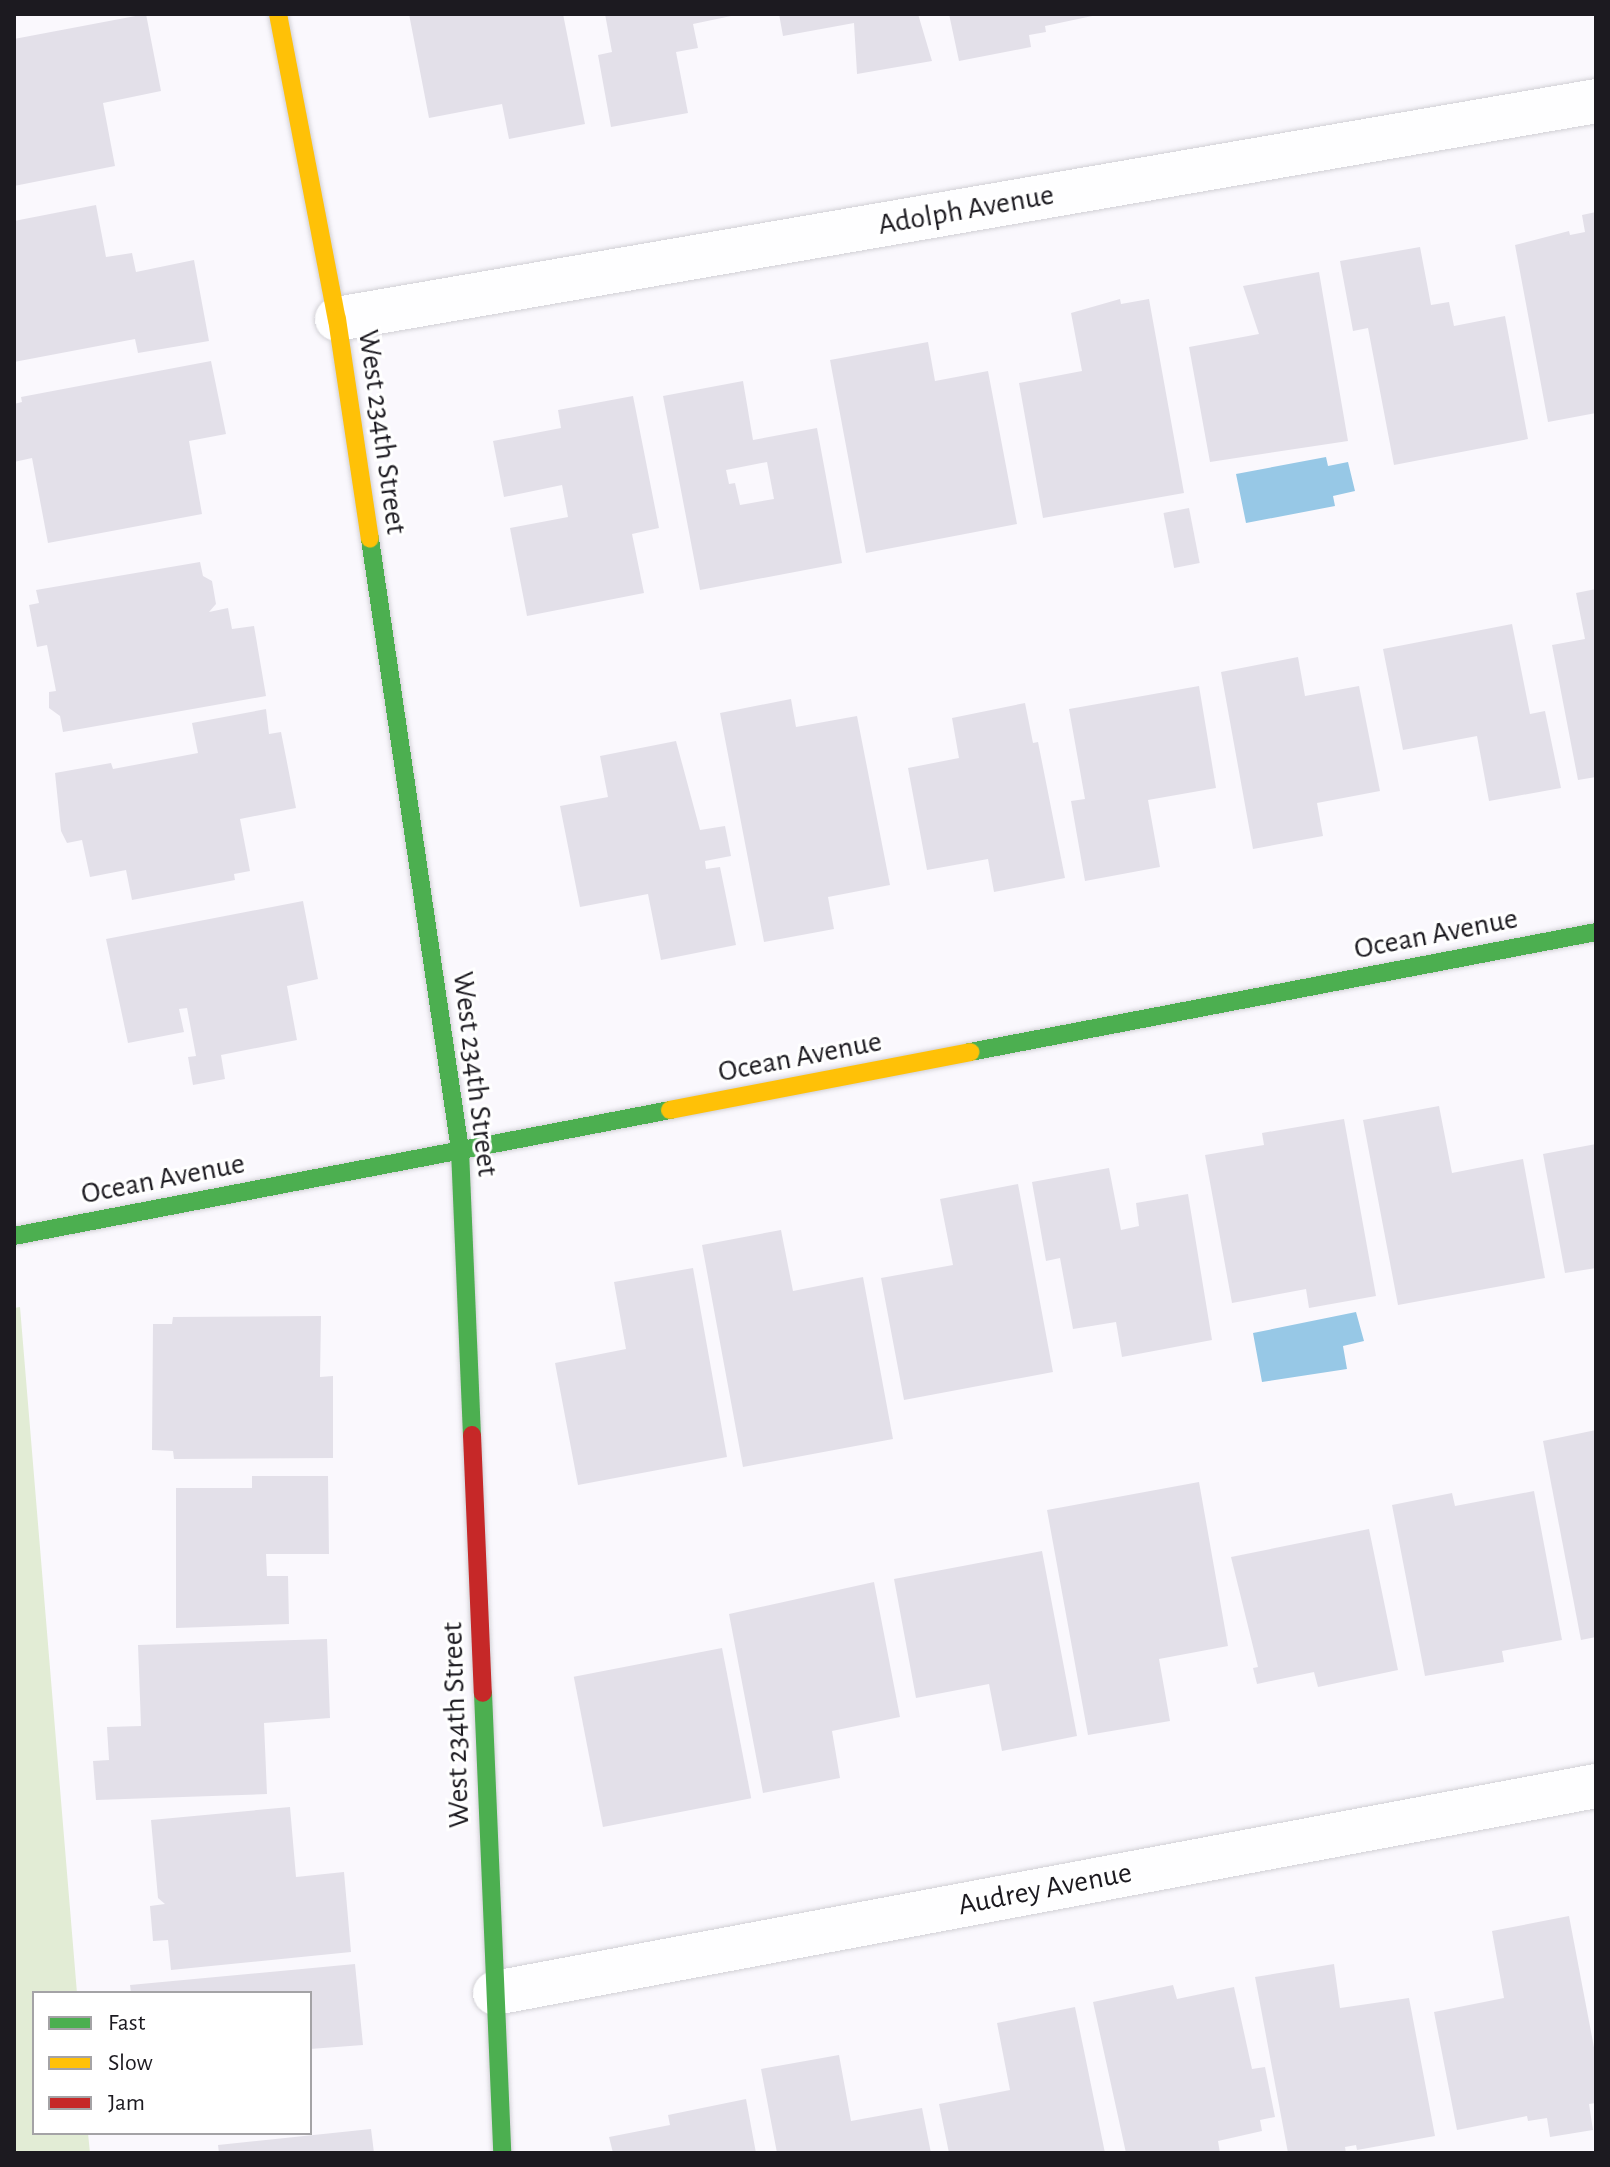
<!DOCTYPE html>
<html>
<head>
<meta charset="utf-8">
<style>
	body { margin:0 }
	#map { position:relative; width:1610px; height:2167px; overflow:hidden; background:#faf8fd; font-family:"Alegreya Sans",sans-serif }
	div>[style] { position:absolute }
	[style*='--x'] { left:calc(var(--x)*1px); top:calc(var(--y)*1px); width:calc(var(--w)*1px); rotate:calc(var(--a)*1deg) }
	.green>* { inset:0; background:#e2ecd5 }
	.water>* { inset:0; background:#97c8e6 }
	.building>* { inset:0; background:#e3e0e9; transform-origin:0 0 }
	.roads { filter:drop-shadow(0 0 2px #d1d0d5) drop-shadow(0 0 2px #d1d0d5) }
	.street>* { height:44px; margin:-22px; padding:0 22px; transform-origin:22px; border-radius:22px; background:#fefeff }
	.fast>* { height:18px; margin:-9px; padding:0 9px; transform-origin:9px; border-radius:9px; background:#4caf50 }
	.slow>* { height:18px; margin:-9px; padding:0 9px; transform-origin:9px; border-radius:9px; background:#ffc107 }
	.jam>* { height:18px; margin:-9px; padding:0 9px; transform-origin:9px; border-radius:9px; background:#c62828 }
	span { translate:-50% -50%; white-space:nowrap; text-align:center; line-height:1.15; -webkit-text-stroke:6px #fff; paint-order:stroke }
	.street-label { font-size:30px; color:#1c1a20 }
	.frame { position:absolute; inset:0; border:16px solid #1c1a20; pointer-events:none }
	.legend { position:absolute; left:32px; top:1991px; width:280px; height:144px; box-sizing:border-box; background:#fff; border:2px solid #a4a3a6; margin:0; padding:10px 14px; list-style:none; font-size:24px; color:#1c1a20 }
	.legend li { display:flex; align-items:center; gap:16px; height:40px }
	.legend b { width:40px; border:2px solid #a4a3a6 }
</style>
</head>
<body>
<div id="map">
	<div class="green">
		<i style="clip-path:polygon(20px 1307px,77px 1993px,34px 1993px,34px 2133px,88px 2133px,90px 2153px,14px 2153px,14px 1308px)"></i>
	</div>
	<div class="water">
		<i style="clip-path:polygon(1326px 457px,1328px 466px,1348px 462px,1355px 491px,1333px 496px,1335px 506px,1246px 523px,1236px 474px)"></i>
		<i style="clip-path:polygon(1356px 1312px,1364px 1341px,1343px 1346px,1347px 1369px,1262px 1382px,1253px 1333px)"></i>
	</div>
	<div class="building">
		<i style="clip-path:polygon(146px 14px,161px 91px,103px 103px,115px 166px,14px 186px,14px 39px)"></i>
		<i style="clip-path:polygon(409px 14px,563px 14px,585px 124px,509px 139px,502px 104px,429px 118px)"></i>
		<i style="clip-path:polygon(605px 14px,735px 14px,736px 15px,693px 24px,698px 48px,676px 52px,688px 113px,611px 127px,598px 55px,612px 52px)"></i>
		<i style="clip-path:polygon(779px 14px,918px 14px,932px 61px,857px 74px,854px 23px,783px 36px)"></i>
		<i style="clip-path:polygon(949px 14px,1097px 14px,1097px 15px,1045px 26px,1046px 32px,1029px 35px,1031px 47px,959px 61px)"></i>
		<i style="clip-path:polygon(96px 205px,106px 257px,132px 253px,136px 272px,194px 260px,209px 341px,138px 353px,135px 339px,14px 362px,14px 221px)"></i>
		<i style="clip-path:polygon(1596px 212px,1596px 413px,1548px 422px,1515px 245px,1569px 231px,1570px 235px,1585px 232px,1582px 215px)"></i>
		<i style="clip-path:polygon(1420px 247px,1431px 305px,1449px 302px,1454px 326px,1505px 316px,1528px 439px,1394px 465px,1368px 328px,1353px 331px,1340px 261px)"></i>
		<i style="clip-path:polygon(1319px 272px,1348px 441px,1210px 462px,1189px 347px,1259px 334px,1243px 286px)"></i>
		<i style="clip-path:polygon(1120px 299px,1121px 304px,1149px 299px,1184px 493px,1043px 518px,1019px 383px,1082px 371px,1071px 313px)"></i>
		<i style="clip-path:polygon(928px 342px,935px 381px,988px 371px,1017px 524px,866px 553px,830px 360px)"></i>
		<i style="clip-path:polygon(211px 361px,226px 434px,189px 441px,202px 514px,48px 543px,32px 458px,14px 462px,14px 404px,22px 402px,21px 397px)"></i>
		<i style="clip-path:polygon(evenodd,743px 381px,753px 440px,817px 428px,842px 563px,700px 590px,663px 396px,743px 381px,767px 462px,774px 499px,740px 505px,735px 483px,729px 484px,726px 470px,767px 462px)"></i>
		<i style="clip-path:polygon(633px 396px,659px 528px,632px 534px,644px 593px,527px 616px,510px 528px,568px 517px,562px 485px,504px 497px,493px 441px,561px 428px,558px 410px)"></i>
		<i style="left:1189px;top:508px;width:56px;height:26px;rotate:79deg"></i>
		<i style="clip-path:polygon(200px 562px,203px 576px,212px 581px,216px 604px,209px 612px,228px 608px,232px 629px,254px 626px,266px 696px,63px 732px,60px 716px,49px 708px,49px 692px,56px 691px,47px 645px,37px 647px,29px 605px,39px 603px,36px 590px)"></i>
		<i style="clip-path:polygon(1596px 589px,1596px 777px,1578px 780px,1552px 645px,1585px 639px,1576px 593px)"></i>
		<i style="clip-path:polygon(1512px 624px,1530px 714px,1545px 711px,1561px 788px,1489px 801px,1477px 736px,1403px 750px,1383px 649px)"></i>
		<i style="clip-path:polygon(1298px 657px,1305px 696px,1359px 686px,1380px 791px,1317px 803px,1323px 836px,1253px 849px,1221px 672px)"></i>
		<i style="clip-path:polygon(1199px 686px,1216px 788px,1148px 800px,1160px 867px,1085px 881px,1071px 801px,1085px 799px,1069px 709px)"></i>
		<i style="clip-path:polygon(791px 699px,796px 727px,857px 716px,890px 885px,828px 897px,834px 929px,764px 942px,720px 713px)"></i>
		<i style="clip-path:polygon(1025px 703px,1033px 743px,1038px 742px,1065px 878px,994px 892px,988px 859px,927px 870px,908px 768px,959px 758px,952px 718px)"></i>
		<i style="clip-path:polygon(266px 709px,269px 734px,281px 732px,296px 808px,240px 819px,250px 871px,234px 874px,235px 880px,132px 900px,126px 870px,90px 877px,82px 840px,67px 843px,61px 831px,55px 773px,111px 763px,113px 769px,198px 753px,192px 723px)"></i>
		<i style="clip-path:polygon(676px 741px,700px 830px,725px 826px,731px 856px,705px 861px,706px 869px,720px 867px,736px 945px,661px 960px,648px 894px,580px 907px,560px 806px,608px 797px,600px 756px)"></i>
		<i style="clip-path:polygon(303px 901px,318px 979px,287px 986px,297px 1040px,221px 1055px,225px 1079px,193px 1085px,188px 1057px,196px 1056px,187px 1008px,179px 1009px,184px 1032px,128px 1043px,106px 939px)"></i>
		<i style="clip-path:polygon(1439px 1106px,1452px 1173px,1523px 1159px,1545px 1278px,1398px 1305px,1363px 1120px)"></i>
		<i style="clip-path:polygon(1344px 1119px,1376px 1296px,1309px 1308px,1306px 1289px,1232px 1303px,1205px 1155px,1264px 1145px,1262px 1133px)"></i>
		<i style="clip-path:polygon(1596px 1144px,1596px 1268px,1565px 1273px,1543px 1154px)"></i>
		<i style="clip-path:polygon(1109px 1168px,1121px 1230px,1139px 1226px,1136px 1203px,1188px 1194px,1212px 1340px,1122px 1357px,1116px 1322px,1073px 1329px,1060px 1258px,1046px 1261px,1032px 1182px)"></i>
		<i style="clip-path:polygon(1018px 1184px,1053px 1372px,904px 1400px,881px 1278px,953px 1265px,940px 1199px)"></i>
		<i style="clip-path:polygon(781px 1230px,793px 1291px,863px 1277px,893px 1439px,743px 1467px,702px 1245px)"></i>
		<i style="clip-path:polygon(693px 1268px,727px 1457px,578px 1485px,555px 1363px,626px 1349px,614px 1282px)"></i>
		<i style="clip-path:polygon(321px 1316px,320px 1377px,333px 1376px,333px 1458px,174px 1459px,173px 1451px,152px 1450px,153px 1324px,172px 1324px,173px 1317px)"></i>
		<i style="clip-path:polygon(1596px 1430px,1596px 1637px,1581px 1640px,1543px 1441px)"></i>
		<i style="clip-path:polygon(252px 1476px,328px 1476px,329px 1554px,266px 1554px,267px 1576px,288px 1576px,289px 1624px,176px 1628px,176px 1488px,252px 1488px)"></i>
		<i style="clip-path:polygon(1199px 1482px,1228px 1646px,1159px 1659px,1170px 1721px,1088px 1735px,1047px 1510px)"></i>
		<i style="clip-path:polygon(1534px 1491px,1562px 1640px,1502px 1651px,1504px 1662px,1425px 1676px,1392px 1505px,1452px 1493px,1455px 1506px)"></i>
		<i style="clip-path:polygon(1369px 1529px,1398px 1670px,1318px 1687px,1314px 1672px,1257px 1684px,1253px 1668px,1258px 1667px,1231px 1557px)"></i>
		<i style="clip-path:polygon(1042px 1551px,1077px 1736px,1002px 1751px,989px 1684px,916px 1698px,894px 1579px)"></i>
		<i style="clip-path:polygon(874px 1582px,900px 1717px,832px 1731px,840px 1778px,763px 1793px,729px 1614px)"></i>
		<i style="clip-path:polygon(327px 1639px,330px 1718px,264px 1723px,267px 1794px,96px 1800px,93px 1761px,109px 1760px,107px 1727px,141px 1726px,138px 1645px)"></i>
		<i style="left:722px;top:1648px;width:153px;height:151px;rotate:79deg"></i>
		<i style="clip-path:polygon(290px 1807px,296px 1877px,344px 1872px,351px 1952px,171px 1970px,168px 1940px,153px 1941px,150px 1906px,165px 1904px,158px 1898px,151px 1820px)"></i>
		<i style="clip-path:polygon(1569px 1916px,1596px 2058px,1596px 2103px,1589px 2104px,1593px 2130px,1550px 2137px,1547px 2118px,1528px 2121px,1527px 2116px,1457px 2130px,1434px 2012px,1504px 1998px,1492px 1931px)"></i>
		<i style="clip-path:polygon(355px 1964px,363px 2045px,310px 2049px,310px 1993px,131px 1993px,130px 1985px)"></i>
		<i style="clip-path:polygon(1334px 1964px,1340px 2008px,1409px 1998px,1435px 2136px,1357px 2150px,1356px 2145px,1345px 2147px,1346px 2153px,1288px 2153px,1255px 1977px)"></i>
		<i style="clip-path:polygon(1173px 1985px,1177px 1999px,1234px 1987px,1252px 2069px,1265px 2067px,1275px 2117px,1260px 2120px,1262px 2131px,1218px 2141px,1220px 2153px,1126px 2153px,1093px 2002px)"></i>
		<i style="clip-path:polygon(1075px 2007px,1105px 2153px,949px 2153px,939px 2104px,1010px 2090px,997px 2023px)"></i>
		<i style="clip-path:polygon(839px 2055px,851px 2121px,922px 2108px,931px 2153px,777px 2153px,761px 2069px)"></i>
		<i style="clip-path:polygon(746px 2099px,756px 2153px,613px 2153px,609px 2137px,670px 2125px,668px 2115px)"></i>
		<i style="clip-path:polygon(371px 2129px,374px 2153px,219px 2153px,218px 2145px)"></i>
	</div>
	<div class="roads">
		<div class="street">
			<i style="--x:337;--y:319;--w:1278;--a:-9.82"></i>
			<i style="--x:495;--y:1993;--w:1120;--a:-10.65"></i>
		</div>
		<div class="fast">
			<i style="--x:370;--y:539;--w:618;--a:81.62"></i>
			<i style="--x:460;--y:1150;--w:285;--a:87.6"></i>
			<i style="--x:970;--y:1052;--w:637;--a:-10.85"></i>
			<i style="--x:14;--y:1236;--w:668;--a:-10.87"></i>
			<i style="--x:483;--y:1693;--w:460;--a:87.6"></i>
		</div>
		<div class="slow">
			<i style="--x:278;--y:14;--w:311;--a:79.1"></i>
			<i style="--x:337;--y:319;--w:222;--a:81.5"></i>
			<i style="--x:670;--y:1110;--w:306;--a:-10.9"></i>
		</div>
		<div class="jam">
			<i style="--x:472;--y:1435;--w:258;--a:87.6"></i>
		</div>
	</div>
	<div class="street-label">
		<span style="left:966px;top:210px;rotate:-10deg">Adolph Avenue</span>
		<span style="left:382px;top:432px;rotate:82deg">West 234th Street</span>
		<span style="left:1436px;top:934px;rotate:-11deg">Ocean Avenue</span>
		<span style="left:800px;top:1057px;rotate:-11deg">Ocean Avenue</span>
		<span style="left:475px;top:1074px;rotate:83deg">West 234th Street</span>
		<span style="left:163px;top:1179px;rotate:-11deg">Ocean Avenue</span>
		<span style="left:456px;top:1725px;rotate:-92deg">West 234th Street</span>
		<span style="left:1045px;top:1889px;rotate:-11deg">Audrey Avenue</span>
	</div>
	<div class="frame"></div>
	<ul class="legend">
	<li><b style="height:10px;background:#4caf50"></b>Fast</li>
	<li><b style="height:10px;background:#ffc107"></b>Slow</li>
	<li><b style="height:10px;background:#c62828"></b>Jam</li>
	</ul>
</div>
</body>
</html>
